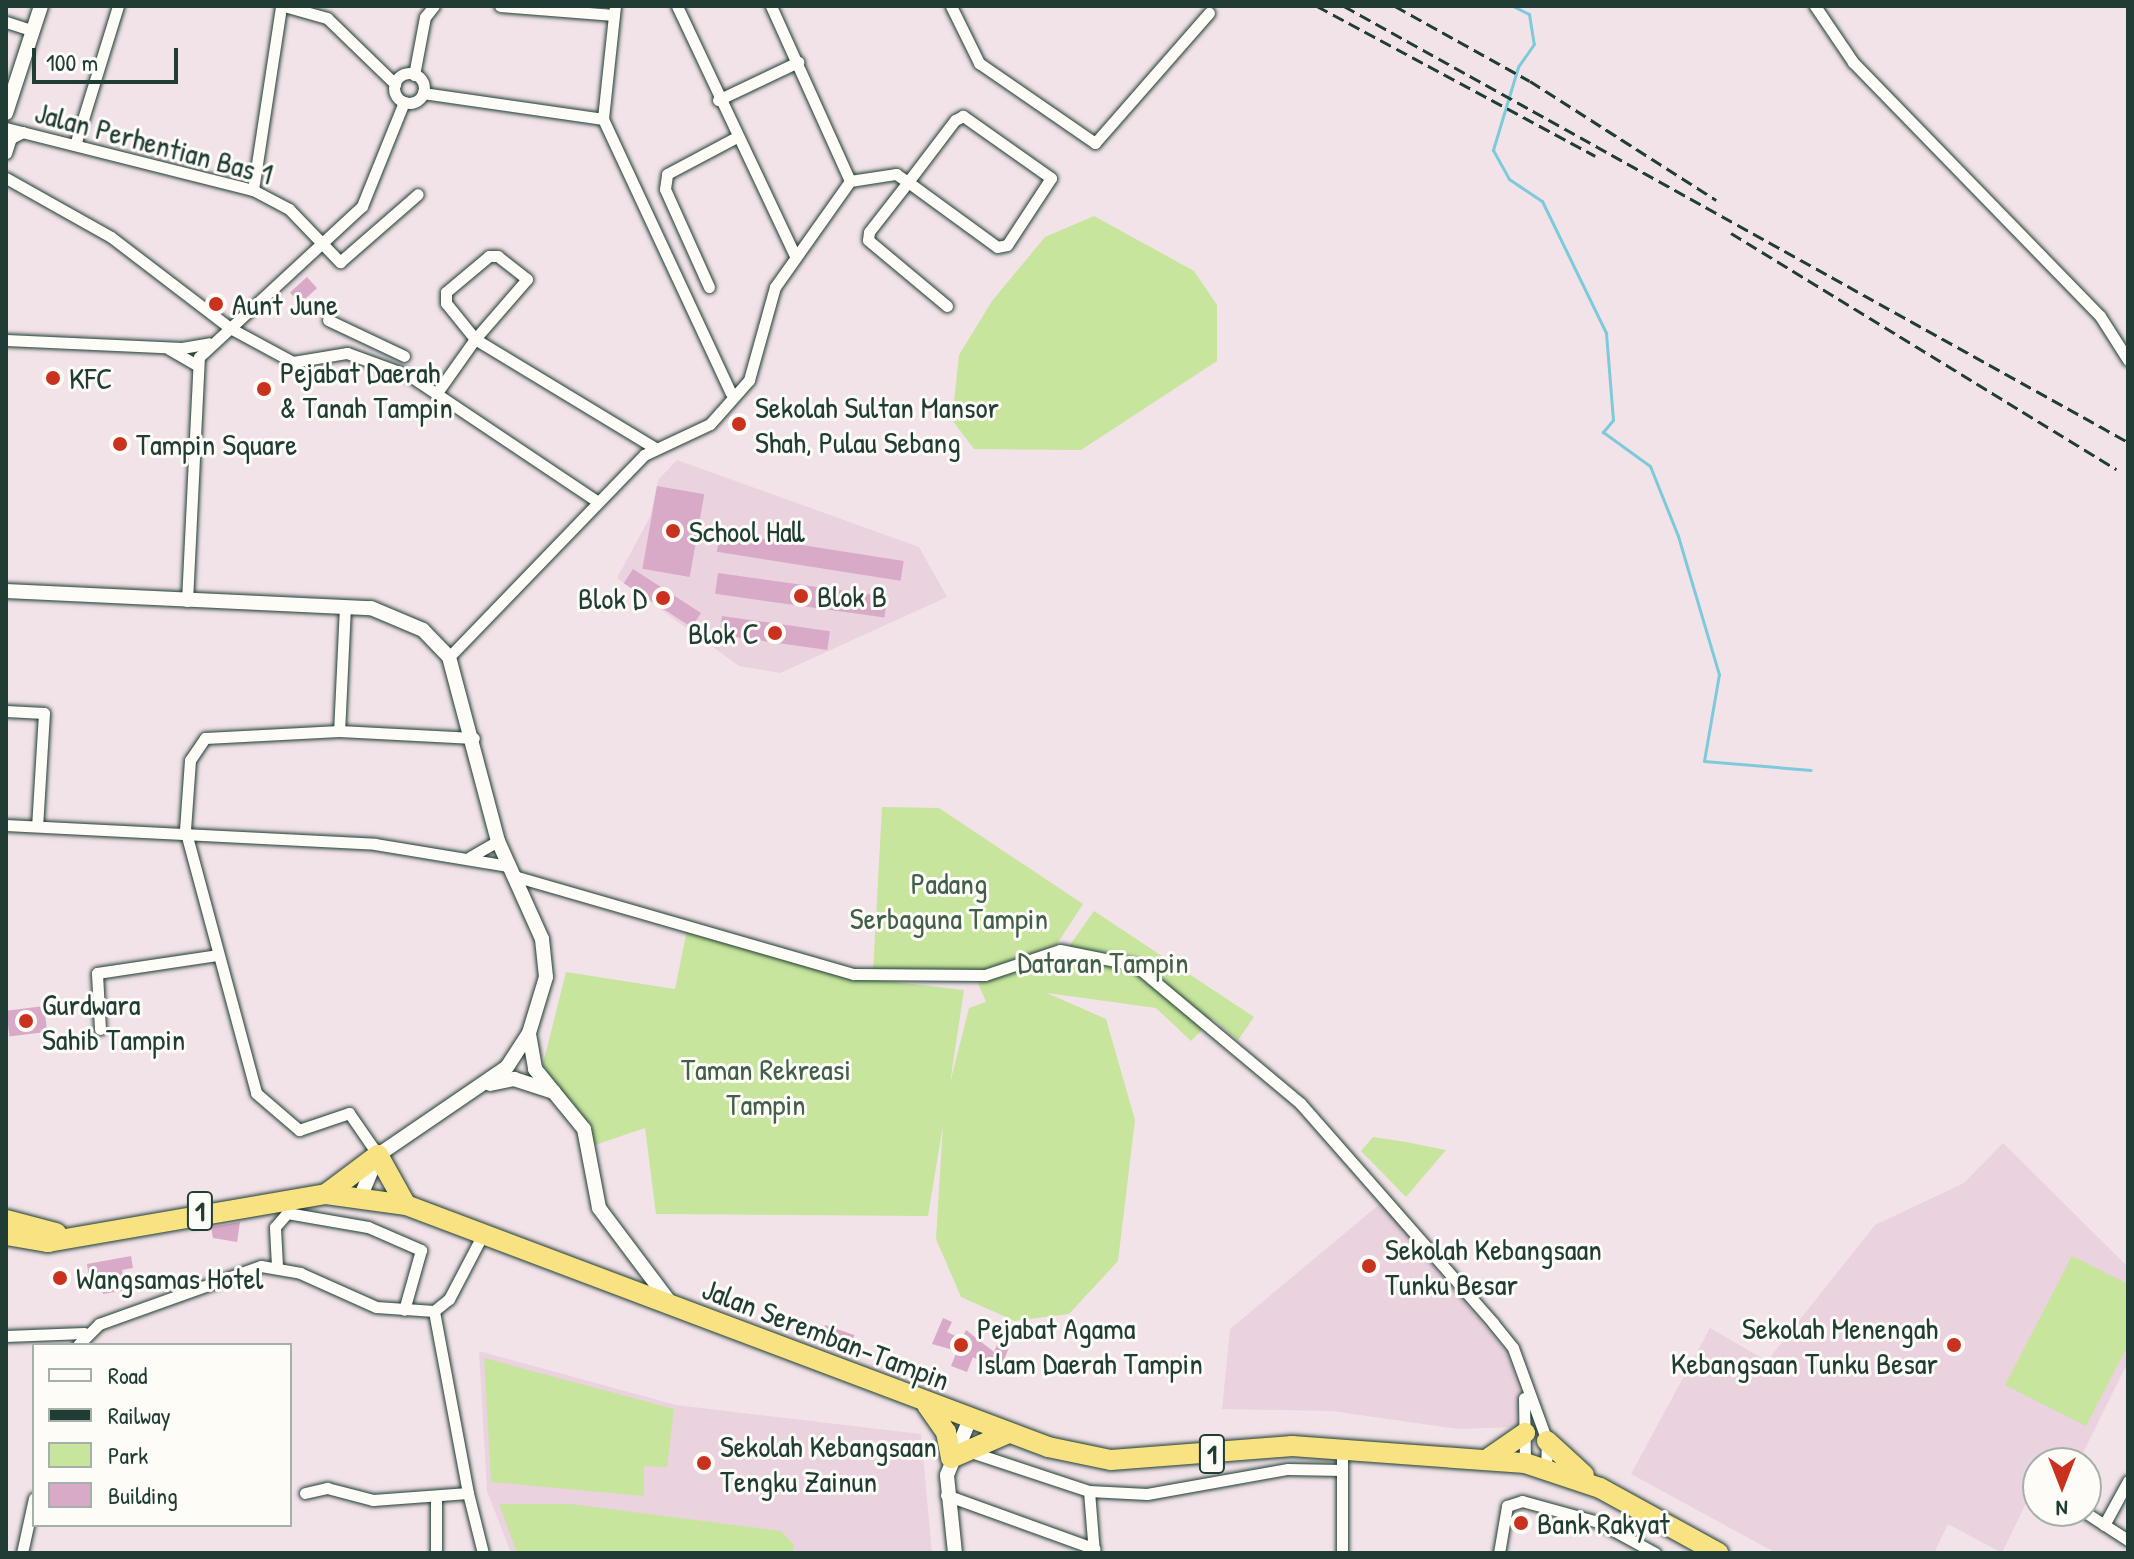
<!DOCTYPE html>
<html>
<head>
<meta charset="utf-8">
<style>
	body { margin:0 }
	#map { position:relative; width:2134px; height:1559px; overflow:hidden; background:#f2e3e9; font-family:"Patrick Hand",sans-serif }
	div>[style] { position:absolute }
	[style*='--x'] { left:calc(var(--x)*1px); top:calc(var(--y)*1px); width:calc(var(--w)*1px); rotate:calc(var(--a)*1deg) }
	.built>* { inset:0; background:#ead2df }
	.green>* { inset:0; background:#c7e59d }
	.stream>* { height:3px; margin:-1.5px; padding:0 1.5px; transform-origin:1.5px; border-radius:1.5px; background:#7ccada }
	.building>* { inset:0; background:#d9a9c8; transform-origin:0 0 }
	.roads { filter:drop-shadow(0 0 2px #1f3d34) drop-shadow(0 0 2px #1f3d34) }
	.minor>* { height:11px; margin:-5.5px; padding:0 5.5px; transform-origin:5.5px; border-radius:5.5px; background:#fdfcf7 }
	.minor>.ring { margin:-5.5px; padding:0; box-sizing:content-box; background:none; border:11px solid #fdfcf7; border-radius:50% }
	.tertiary>* { height:14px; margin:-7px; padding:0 7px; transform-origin:7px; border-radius:7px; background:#fdfcf7 }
	.trunk>* { height:20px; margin:-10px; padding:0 10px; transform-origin:10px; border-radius:10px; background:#f8e281 }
	.rail>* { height:3px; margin-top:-1.5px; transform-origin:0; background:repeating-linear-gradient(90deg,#1f3d34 0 12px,transparent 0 18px) }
	.dots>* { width:22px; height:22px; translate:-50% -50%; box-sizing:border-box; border:4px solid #fdfcf7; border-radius:50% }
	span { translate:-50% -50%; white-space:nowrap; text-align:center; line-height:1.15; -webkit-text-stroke:6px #fdfcf7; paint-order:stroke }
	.shield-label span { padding:2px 6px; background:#fdfcf7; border:2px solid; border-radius:6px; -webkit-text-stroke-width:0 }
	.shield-label { font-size:28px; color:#1f3d34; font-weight:700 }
	.street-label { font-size:30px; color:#1f3d34 }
	.poi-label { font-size:30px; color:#1f3d34 }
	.left { translate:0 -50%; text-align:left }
	.right { translate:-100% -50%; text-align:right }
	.park-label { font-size:30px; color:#415f49 }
	.frame { position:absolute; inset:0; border:8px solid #1f3d34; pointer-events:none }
	.legend { position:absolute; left:32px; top:1343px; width:260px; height:184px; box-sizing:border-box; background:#fdfcf7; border:2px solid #a4b0a9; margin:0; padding:10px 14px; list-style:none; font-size:24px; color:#1f3d34 }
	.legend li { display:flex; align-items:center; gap:16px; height:40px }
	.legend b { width:40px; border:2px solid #a4b0a9 }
	.north { position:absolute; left:2022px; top:1447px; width:80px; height:80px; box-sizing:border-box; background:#fdfcf7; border:2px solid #a4b0a9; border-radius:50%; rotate:180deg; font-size:22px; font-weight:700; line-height:32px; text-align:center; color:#1f3d34 }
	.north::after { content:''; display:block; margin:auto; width:28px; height:36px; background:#c8321e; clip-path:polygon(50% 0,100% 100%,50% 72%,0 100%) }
	.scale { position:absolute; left:32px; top:48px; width:146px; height:36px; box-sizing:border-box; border:4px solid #1f3d34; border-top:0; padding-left:10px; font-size:24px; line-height:28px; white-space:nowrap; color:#1f3d34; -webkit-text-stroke:6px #fdfcf7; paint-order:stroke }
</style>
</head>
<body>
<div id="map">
	<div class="built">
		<i style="clip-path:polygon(677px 460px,919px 547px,947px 597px,780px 673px,739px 666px,617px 578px,650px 517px,658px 480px)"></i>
		<i style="clip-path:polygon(2003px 1143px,2128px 1267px,2128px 1362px,2078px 1463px,2038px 1463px,2038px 1501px,2029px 1497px,2002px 1553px,1948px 1524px,1934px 1553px,1776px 1553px,1631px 1474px,1710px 1328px,1767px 1361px,1875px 1225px,1964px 1183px)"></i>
		<i style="clip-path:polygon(1381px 1203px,1507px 1353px,1519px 1390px,1517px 1427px,1458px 1429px,1332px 1411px,1222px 1409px,1230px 1329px)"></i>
		<i style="clip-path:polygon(479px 1351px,676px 1405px,921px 1434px,932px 1553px,511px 1553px,487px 1491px)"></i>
	</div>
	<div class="green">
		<i style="clip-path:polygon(1094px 216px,1194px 271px,1217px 305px,1217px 361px,1081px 450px,974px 449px,952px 420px,959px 355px,992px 301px,1045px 237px)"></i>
		<i style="clip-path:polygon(882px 807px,939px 808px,1083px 904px,1057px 944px,1010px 963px,977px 973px,873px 973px)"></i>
		<i style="clip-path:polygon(1094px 911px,1254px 1017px,1238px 1040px,1213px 1019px,1191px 1041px,1156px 1008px,1047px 993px,1106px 1019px,1135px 1120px,1118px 1261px,1069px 1314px,1015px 1321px,961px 1297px,936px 1239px,943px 1125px,928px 1216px,656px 1214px,645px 1128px,589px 1147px,543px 1064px,566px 972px,675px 989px,687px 930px,861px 978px,964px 990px,950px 1083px,969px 1008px,986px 1002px,975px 976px,1065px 952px)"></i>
		<i style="clip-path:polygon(1373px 1137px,1406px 1142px,1446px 1150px,1406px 1197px,1361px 1151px)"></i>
		<i style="clip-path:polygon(2072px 1256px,2128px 1284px,2128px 1345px,2086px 1426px,2005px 1385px)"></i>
		<i style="clip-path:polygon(484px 1358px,674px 1409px,667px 1467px,644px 1466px,644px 1496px,491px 1482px)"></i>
		<i style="clip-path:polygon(499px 1504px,570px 1504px,781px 1531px,794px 1545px,793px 1553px,517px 1553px)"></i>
	</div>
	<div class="stream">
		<i style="--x:1513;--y:6;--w:18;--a:27"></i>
		<i style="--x:1529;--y:14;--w:30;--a:81"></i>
		<i style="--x:1534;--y:44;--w:28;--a:125"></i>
		<i style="--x:1518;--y:67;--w:87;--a:106.8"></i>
		<i style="--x:1493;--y:150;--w:33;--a:61"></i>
		<i style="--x:1509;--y:179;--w:40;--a:34"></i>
		<i style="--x:1542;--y:201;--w:147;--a:64.1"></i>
		<i style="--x:1606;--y:333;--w:87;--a:85.4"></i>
		<i style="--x:1613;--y:420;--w:16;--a:130"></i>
		<i style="--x:1603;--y:432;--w:58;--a:35.9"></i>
		<i style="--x:1650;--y:466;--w:75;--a:68.2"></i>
		<i style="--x:1678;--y:536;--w:144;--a:73.5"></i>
		<i style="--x:1719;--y:674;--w:88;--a:99.8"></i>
		<i style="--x:1704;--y:761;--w:107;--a:4.8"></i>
	</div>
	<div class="building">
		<i style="left:307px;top:277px;width:15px;height:23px;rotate:48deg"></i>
		<i style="left:657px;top:486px;width:48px;height:84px;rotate:10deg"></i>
		<i style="left:720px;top:532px;width:186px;height:20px;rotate:9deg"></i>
		<i style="left:633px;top:569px;width:81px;height:17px;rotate:33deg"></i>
		<i style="left:718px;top:573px;width:171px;height:21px;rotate:8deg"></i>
		<i style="left:722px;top:616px;width:109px;height:19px;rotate:8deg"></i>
		<i style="left:44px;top:1006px;width:26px;height:38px;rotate:83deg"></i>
		<i style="clip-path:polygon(240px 1222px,237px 1242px,213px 1238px,211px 1227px)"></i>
		<i style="clip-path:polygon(131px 1256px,133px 1268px,122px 1270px,126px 1290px,103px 1294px,99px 1275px,89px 1277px,87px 1264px)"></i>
		<i style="clip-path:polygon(943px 1318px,952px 1322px,947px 1332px,962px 1339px,966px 1330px,994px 1352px,999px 1340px,1010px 1345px,999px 1372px,973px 1357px,967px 1372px,951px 1366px,957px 1351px,932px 1344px)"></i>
		<i style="left:825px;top:1325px;width:31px;height:11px;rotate:19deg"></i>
	</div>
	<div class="roads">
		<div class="minor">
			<i style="--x:284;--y:6;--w:45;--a:15.6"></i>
			<i style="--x:327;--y:18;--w:95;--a:44.1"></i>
			<i style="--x:500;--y:6;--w:114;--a:4.5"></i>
			<i style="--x:615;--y:6;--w:114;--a:96.1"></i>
			<i style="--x:603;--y:119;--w:302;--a:65"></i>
			<i style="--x:677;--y:6;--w:276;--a:64.7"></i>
			<i style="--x:771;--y:6;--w:192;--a:65.7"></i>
			<i style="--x:951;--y:6;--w:64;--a:63.8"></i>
			<i style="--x:979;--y:63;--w:141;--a:34.6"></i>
			<i style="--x:1095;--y:143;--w:173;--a:-48.8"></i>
			<i style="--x:1815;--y:6;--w:68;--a:55.8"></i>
			<i style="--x:1853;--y:62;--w:354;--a:45.8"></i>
			<i style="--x:2100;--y:316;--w:52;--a:57.5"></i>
			<i style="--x:6;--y:22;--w:28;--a:18"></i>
			<i class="ring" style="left:394px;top:73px;width:19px;height:19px"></i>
			<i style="--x:414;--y:75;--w:59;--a:-79.3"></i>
			<i style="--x:425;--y:17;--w:14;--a:-51"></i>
			<i style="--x:423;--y:93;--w:182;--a:8.2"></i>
			<i style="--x:718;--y:100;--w:89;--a:-25.4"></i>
			<i style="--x:6;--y:128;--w:255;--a:14.1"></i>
			<i style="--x:253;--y:190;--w:41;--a:27.8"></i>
			<i style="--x:289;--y:209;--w:74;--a:46.1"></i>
			<i style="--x:340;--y:262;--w:103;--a:-41.1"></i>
			<i style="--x:75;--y:145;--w:145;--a:-72.8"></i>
			<i style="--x:6;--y:153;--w:16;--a:-72"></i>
			<i style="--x:11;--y:138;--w:13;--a:-27"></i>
			<i style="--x:6;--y:178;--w:120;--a:29.3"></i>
			<i style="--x:111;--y:237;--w:150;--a:37.4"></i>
			<i style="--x:230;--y:328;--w:72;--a:28.4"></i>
			<i style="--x:293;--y:362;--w:55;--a:-9.5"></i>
			<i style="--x:347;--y:353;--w:67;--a:20.1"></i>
			<i style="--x:410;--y:376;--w:226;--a:33.8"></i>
			<i style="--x:253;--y:190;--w:186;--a:-81.3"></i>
			<i style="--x:709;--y:287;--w:107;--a:-114.2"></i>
			<i style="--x:665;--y:189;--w:15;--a:-82"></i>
			<i style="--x:667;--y:174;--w:77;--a:-27.9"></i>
			<i style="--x:328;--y:320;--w:84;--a:25.3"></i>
			<i style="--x:6;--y:340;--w:176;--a:2.6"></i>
			<i style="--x:182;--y:348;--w:27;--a:-10"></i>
			<i style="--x:169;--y:349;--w:32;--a:30"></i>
			<i style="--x:436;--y:394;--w:67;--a:-54.7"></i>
			<i style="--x:475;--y:339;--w:79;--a:-49.1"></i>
			<i style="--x:527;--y:279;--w:37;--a:-142"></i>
			<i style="--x:498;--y:256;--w:9;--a:180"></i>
			<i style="--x:489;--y:256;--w:56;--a:140.1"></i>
			<i style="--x:446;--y:292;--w:11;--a:90"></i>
			<i style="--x:446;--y:303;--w:46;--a:51.1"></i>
			<i style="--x:475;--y:339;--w:210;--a:31.2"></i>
			<i style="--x:187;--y:601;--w:244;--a:-87.2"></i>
			<i style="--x:199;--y:357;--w:222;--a:-42.8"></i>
			<i style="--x:362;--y:206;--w:112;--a:-68"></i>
			<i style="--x:345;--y:606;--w:125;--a:92.7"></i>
			<i style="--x:339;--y:731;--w:135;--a:3"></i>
			<i style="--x:449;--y:657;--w:281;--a:-46"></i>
			<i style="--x:644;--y:455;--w:73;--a:-25.2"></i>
			<i style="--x:710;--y:424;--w:59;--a:-48.4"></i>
			<i style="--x:749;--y:380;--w:97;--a:-74.4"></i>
			<i style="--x:775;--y:287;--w:130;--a:-54.7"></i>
			<i style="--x:850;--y:181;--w:47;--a:-8.7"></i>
			<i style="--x:896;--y:174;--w:14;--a:34"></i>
			<i style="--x:908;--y:182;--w:110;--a:36.1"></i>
			<i style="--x:997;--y:247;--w:10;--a:-11"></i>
			<i style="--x:1007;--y:245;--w:80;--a:-56.7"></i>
			<i style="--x:1051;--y:178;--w:108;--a:-144.8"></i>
			<i style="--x:963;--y:116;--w:9;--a:153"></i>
			<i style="--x:955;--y:120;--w:78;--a:127.2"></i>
			<i style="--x:908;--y:182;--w:63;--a:128"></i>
			<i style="--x:869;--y:232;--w:8;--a:97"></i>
			<i style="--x:868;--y:240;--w:103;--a:39.9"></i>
			<i style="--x:6;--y:711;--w:38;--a:3"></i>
			<i style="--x:44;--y:713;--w:113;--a:93.5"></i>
			<i style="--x:339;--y:731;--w:134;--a:177"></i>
			<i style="--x:205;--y:738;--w:27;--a:124"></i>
			<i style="--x:190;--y:760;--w:69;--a:94.1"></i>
			<i style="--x:185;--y:829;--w:273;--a:74.9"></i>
			<i style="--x:256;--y:1093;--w:57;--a:40.7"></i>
			<i style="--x:299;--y:1130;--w:53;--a:-18.8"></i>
			<i style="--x:349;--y:1113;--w:51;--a:55.4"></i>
			<i style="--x:6;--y:825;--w:369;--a:2.9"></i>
			<i style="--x:375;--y:844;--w:135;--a:9.4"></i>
			<i style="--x:470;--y:857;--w:32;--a:-30"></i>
			<i style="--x:514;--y:876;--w:353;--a:16.1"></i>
			<i style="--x:853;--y:974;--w:132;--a:0.4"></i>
			<i style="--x:985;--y:975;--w:79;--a:-18.4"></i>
			<i style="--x:1060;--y:950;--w:76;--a:11.3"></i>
			<i style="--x:1135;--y:965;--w:215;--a:39.9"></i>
			<i style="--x:1300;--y:1103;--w:293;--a:48.7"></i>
			<i style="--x:1493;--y:1323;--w:32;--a:51"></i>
			<i style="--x:1513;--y:1348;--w:99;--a:69.9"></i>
			<i style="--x:1547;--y:1441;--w:27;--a:92"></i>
			<i style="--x:100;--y:1029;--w:56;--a:-93.1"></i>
			<i style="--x:97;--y:973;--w:121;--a:-8.5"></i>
			<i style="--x:277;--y:1266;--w:39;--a:-93"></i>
			<i style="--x:275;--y:1227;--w:18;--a:-49"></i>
			<i style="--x:287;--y:1213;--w:82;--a:9.8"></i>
			<i style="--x:368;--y:1227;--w:58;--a:23.5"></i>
			<i style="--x:421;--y:1250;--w:62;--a:105.8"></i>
			<i style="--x:6;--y:1336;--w:78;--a:-2.2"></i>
			<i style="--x:78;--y:1345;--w:30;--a:-45"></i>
			<i style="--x:99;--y:1324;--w:172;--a:-19.7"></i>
			<i style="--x:261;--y:1266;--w:40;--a:10"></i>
			<i style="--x:300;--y:1273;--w:83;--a:24.1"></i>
			<i style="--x:376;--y:1307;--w:58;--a:3.9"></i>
			<i style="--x:434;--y:1311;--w:19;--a:-39"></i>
			<i style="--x:449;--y:1299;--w:73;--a:-62.4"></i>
			<i style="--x:1524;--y:1398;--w:65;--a:89.1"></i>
			<i style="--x:971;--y:1452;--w:124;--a:18.3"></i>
			<i style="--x:1089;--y:1491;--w:58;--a:3"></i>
			<i style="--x:1147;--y:1494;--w:143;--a:-10.1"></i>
			<i style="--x:1288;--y:1469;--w:54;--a:1.1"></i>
			<i style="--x:1089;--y:1491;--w:62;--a:85.4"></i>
			<i style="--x:305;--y:1493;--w:23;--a:-13"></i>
			<i style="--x:327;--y:1488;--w:48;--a:14.6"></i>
			<i style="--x:373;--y:1500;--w:95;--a:-4.2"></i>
			<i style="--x:468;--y:1493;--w:185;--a:-100.6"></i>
			<i style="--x:468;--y:1493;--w:62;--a:76"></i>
			<i style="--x:946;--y:1495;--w:158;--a:19.9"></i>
			<i style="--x:2083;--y:1511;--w:54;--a:32.8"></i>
			<i style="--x:2104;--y:1525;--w:50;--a:-61.4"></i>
			<i style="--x:22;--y:1553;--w:56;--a:-77.7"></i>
			<i style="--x:436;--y:1553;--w:57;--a:-90"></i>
			<i style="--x:1342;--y:1553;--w:104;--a:-90"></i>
			<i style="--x:1499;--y:1553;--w:48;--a:-80.3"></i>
			<i style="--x:1507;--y:1506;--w:16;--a:-18"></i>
			<i style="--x:1522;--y:1501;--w:79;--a:15.4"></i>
			<i style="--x:1598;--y:1522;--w:65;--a:28.5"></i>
		</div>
		<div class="tertiary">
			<i style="--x:6;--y:113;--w:113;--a:-71.9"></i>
			<i style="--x:6;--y:591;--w:365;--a:2.7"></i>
			<i style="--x:371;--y:608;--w:56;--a:22.9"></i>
			<i style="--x:423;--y:630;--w:37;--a:46"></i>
			<i style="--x:449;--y:657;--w:190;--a:75.1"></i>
			<i style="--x:498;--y:841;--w:107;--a:65.8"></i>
			<i style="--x:542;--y:939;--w:38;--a:84"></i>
			<i style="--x:546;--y:977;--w:59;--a:106.9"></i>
			<i style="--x:529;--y:1033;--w:40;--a:122.9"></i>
			<i style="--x:507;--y:1067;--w:156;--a:145.7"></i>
			<i style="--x:378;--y:1155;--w:47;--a:112.7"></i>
			<i style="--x:529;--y:1034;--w:36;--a:80"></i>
			<i style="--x:535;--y:1069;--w:77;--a:50.8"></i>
			<i style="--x:584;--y:1129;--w:80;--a:79.2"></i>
			<i style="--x:599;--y:1208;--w:120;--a:53.1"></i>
			<i style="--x:490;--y:1084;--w:25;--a:-12"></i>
			<i style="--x:514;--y:1079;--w:42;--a:18"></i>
			<i style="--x:955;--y:1553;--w:78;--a:-95.9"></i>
			<i style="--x:947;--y:1475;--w:58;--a:-67.8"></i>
		</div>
		<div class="trunk">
			<i style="--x:326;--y:1194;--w:65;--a:-36.9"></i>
			<i style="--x:378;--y:1155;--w:57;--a:60.8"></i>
			<i style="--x:6;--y:1220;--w:52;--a:14.6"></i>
			<i style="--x:6;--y:1235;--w:43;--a:9.5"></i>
			<i style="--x:48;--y:1242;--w:282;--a:-9.8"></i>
			<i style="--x:326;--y:1194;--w:81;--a:7.8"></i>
			<i style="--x:406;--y:1205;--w:686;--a:20.65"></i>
			<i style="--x:1048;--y:1447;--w:64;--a:11.7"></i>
			<i style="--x:1111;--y:1460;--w:182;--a:-4.4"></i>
			<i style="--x:1292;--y:1446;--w:234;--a:4.2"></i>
			<i style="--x:1525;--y:1463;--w:79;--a:18.4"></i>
			<i style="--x:1600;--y:1488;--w:135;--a:28.8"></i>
			<i style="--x:927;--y:1405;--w:33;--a:55"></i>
			<i style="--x:946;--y:1432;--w:26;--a:79"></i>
			<i style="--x:951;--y:1458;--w:60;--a:-23.6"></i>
			<i style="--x:1547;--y:1441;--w:50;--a:42.6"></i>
			<i style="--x:1489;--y:1458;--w:44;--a:-34.8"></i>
		</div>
	</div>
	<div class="rail">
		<i style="--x:1317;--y:6;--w:316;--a:28.3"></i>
		<i style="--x:1344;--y:6;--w:897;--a:29.08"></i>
		<i style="--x:1395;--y:6;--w:154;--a:29.1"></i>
		<i style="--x:1530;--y:81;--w:221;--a:32.6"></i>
		<i style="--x:1731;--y:233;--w:452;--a:31.5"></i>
	</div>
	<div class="dots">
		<i style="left:216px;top:304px;background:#c8321e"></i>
		<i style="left:53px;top:378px;background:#c8321e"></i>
		<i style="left:264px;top:389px;background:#c8321e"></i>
		<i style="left:739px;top:424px;background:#c8321e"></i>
		<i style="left:120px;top:444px;background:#c8321e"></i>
		<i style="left:673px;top:531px;background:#c8321e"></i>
		<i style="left:801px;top:596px;background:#c8321e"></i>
		<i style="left:663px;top:598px;background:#c8321e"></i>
		<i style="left:775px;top:633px;background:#c8321e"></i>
		<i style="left:26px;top:1021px;background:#c8321e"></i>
		<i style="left:1369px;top:1266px;background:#c8321e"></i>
		<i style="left:60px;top:1278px;background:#c8321e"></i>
		<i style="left:961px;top:1345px;background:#c8321e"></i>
		<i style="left:1954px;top:1345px;background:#c8321e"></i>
		<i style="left:704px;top:1463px;background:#c8321e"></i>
		<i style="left:1521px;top:1523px;background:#c8321e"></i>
	</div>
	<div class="shield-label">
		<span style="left:200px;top:1211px">1</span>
		<span style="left:1212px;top:1454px">1</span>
	</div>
	<div class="street-label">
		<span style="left:154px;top:143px;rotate:15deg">Jalan Perhentian Bas 1</span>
		<span style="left:826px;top:1334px;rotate:21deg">Jalan Seremban-Tampin</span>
	</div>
	<div class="poi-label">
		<span class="left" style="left:232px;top:304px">Aunt June</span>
		<span class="left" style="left:280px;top:389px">Pejabat Daerah<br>&amp; Tanah Tampin</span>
		<span class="left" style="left:69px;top:378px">KFC</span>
		<span class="left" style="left:755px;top:424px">Sekolah Sultan Mansor<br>Shah, Pulau Sebang</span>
		<span class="left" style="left:136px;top:444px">Tampin Square</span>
		<span class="left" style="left:689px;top:531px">School Hall</span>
		<span class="left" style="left:817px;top:596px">Blok B</span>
		<span class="right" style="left:647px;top:598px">Blok D</span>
		<span class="right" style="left:759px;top:633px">Blok C</span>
		<span class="left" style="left:42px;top:1021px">Gurdwara<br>Sahib Tampin</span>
		<span class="left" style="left:1385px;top:1266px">Sekolah Kebangsaan<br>Tunku Besar</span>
		<span class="left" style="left:76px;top:1278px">Wangsamas Hotel</span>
		<span class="left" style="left:977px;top:1345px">Pejabat Agama<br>Islam Daerah Tampin</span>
		<span class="right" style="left:1938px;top:1345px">Sekolah Menengah<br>Kebangsaan Tunku Besar</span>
		<span class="left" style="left:720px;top:1463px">Sekolah Kebangsaan<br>Tengku Zainun</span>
		<span class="left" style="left:1537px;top:1523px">Bank Rakyat</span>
	</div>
	<div class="park-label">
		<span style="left:949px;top:900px">Padang<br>Serbaguna Tampin</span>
		<span style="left:1103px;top:962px">Dataran Tampin</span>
		<span style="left:766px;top:1086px">Taman Rekreasi<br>Tampin</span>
	</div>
	<div class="frame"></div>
	<ul class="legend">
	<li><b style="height:10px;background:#fdfcf7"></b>Road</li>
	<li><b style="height:10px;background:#1f3d34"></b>Railway</li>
	<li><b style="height:22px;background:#c7e59d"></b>Park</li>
	<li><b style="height:22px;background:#d9a9c8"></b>Building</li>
	</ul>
	<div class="north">N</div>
	<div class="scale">100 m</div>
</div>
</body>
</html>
